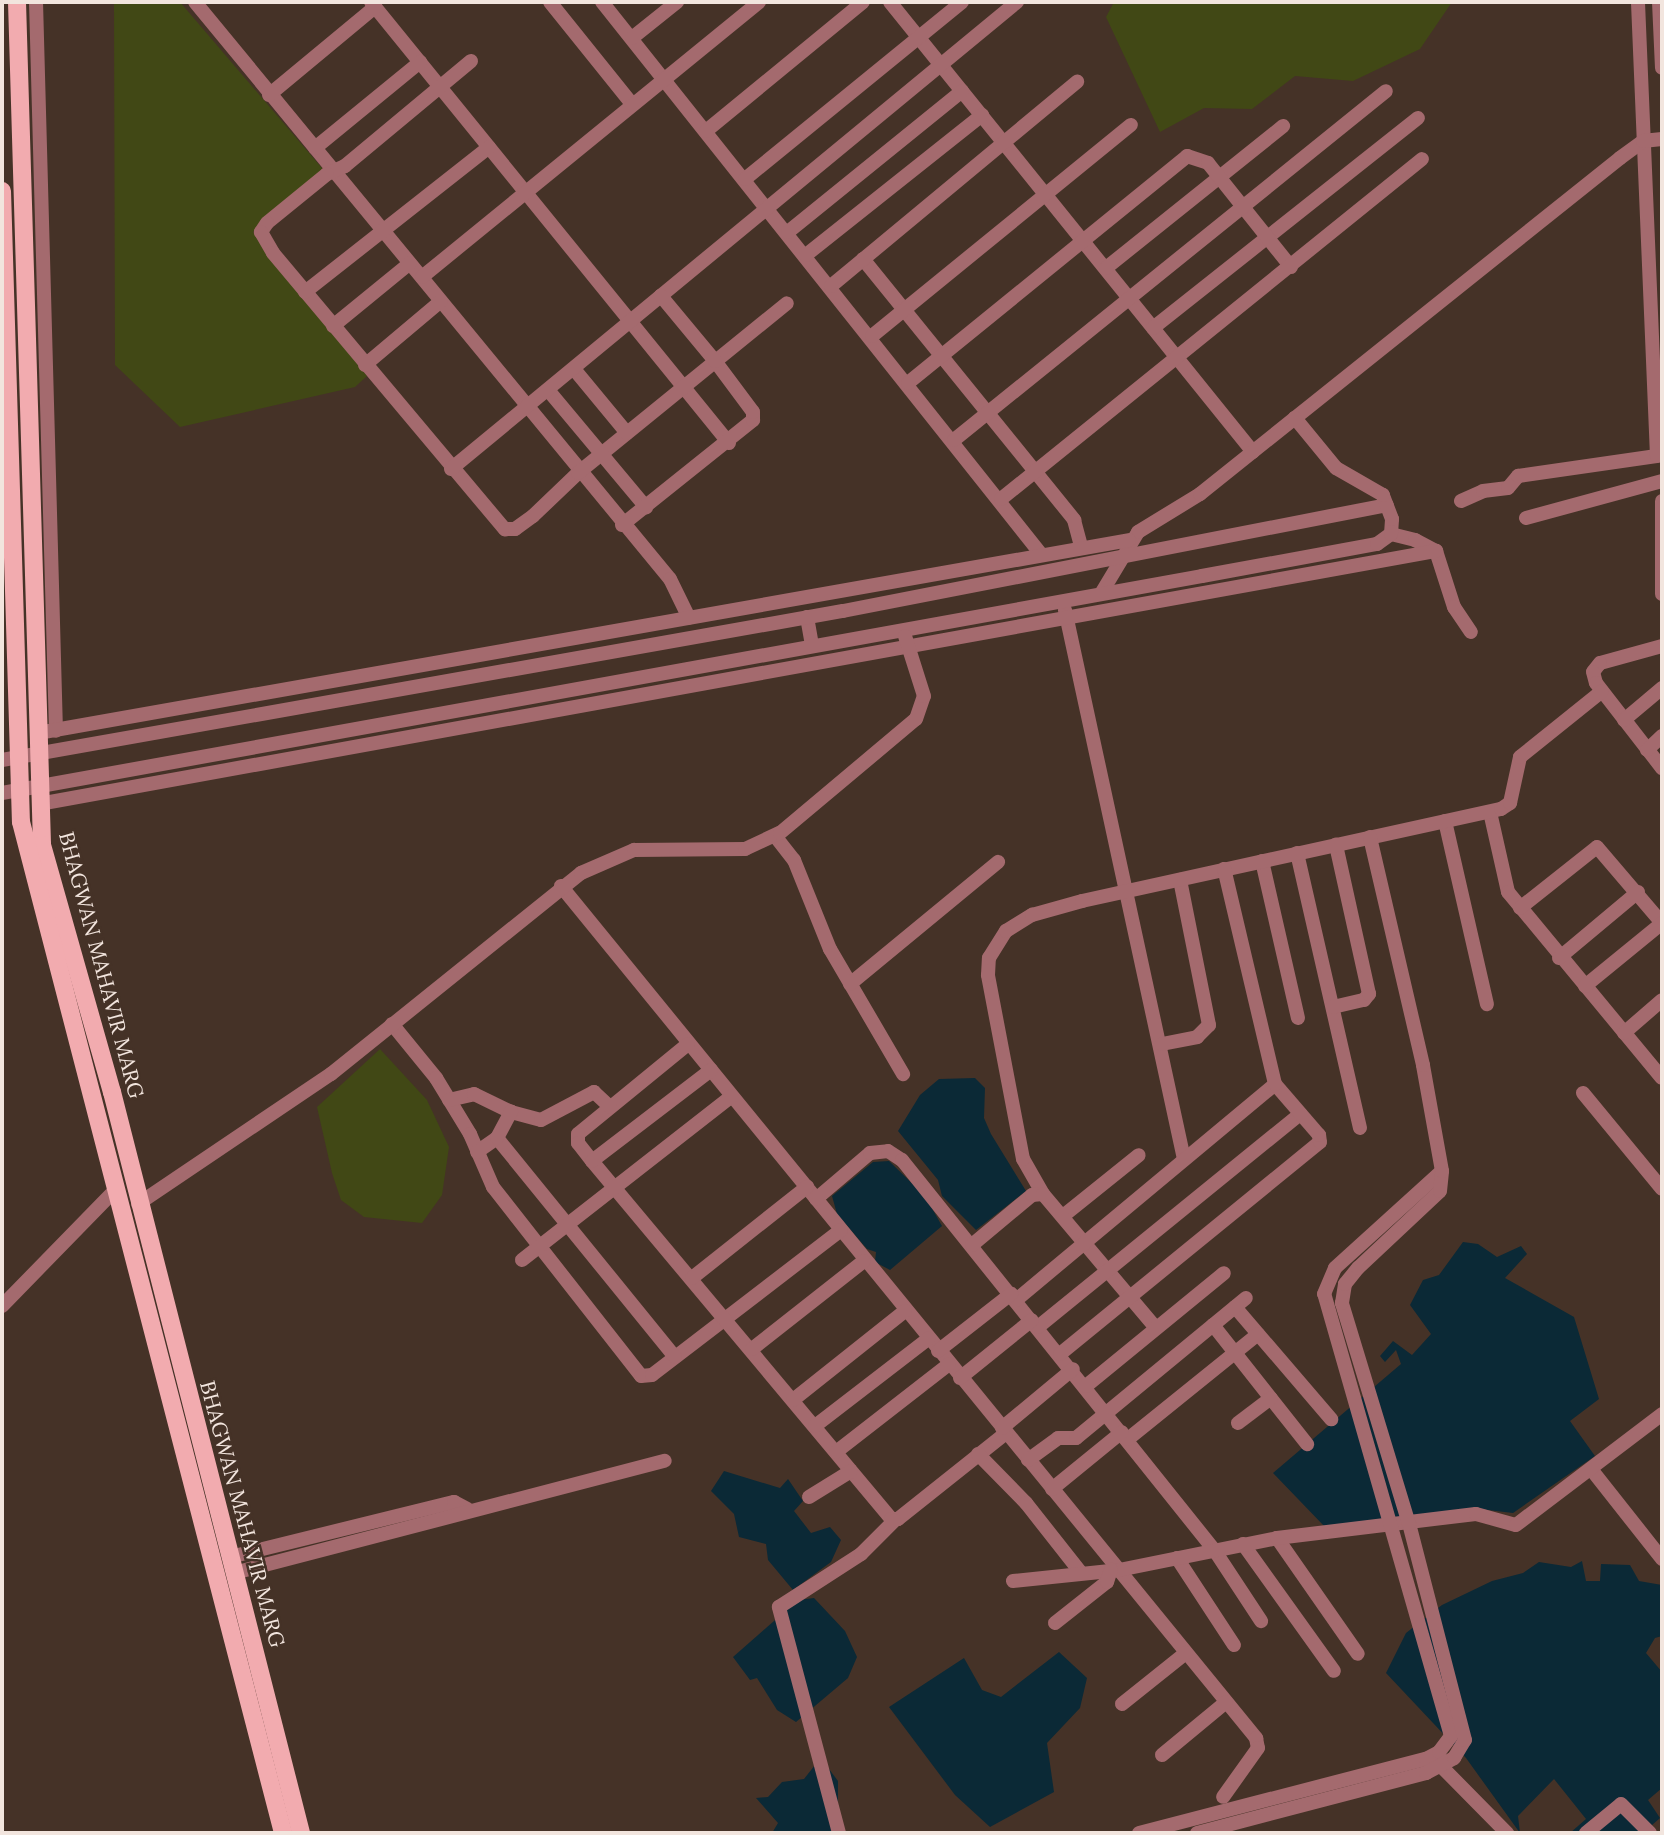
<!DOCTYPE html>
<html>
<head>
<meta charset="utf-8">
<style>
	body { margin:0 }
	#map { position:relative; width:1664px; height:1835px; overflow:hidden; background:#453227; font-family:Lora,serif }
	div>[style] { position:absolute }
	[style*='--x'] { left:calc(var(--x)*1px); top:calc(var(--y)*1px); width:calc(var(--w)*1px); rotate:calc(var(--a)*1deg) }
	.green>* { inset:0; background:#414815 }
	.water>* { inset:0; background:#0b2936 }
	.minor>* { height:14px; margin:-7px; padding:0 7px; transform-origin:7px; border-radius:7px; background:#a46a6e }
	.major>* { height:18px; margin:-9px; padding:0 9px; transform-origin:9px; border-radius:9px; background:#f2abaf }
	span { translate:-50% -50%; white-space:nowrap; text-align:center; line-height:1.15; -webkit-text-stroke:5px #453227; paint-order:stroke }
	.street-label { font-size:21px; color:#f2e5de }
	.frame { position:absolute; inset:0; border:4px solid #f2e5de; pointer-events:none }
</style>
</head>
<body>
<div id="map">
	<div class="green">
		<i style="clip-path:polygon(114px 2px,180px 2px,327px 174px,253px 232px,367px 376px,355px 387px,180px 427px,115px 365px)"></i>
		<i style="clip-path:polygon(1114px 2px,1452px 2px,1420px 49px,1353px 81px,1295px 76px,1252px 109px,1204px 108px,1160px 132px,1106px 17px)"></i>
		<i style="clip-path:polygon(380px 1049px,427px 1100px,449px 1147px,442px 1195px,422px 1223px,364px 1217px,341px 1200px,332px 1173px,317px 1107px)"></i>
	</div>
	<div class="water">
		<i style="clip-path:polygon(975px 1078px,985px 1088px,984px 1118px,991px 1134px,1026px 1191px,976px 1230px,942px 1196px,938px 1180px,898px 1131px,920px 1095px,939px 1079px)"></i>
		<i style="clip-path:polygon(889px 1161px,925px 1196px,942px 1226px,890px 1270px,875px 1262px,876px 1252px,867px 1249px,837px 1214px,832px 1196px,873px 1162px)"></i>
		<i style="clip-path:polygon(1463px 1242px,1478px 1244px,1497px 1257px,1521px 1246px,1527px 1254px,1505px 1278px,1574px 1317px,1599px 1399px,1570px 1421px,1595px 1456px,1513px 1513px,1471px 1508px,1325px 1527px,1273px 1473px,1401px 1364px,1396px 1350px,1385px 1362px,1380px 1356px,1393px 1341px,1412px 1355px,1431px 1334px,1410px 1305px,1423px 1280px,1439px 1275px)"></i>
		<i style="clip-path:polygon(724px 1471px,780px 1488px,788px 1479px,803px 1501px,794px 1511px,811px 1533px,830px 1527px,841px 1540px,831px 1562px,793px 1590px,768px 1560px,766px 1544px,739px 1537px,734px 1514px,711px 1491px)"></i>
		<i style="clip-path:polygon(1582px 1561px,1586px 1581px,1600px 1581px,1601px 1564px,1630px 1565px,1639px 1581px,1662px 1585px,1662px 1636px,1655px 1638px,1646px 1653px,1662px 1672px,1662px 1788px,1648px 1800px,1660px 1818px,1643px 1833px,1570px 1833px,1586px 1819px,1554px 1779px,1518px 1816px,1520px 1833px,1466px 1758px,1386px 1673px,1406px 1633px,1442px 1605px,1492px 1581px,1523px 1573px,1539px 1562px,1571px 1567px)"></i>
		<i style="clip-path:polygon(814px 1598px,845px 1631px,857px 1657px,848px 1678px,796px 1722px,777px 1710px,757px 1678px,750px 1680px,733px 1657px,798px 1600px)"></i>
		<i style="clip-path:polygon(1059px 1652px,1087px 1678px,1080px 1708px,1047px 1743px,1054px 1792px,990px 1827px,955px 1795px,889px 1707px,964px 1658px,982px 1690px,1001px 1697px)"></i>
		<i style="clip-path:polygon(815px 1765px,826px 1765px,838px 1781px,838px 1833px,772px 1833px,778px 1823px,756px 1798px,768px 1797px,782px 1782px,804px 1779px)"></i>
	</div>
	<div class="minor">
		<i style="--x:36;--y:2;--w:729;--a:88.43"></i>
		<i style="--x:195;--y:2;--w:747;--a:50.54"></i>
		<i style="--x:670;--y:579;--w:43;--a:64"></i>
		<i style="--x:371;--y:2;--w:568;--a:50.93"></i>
		<i style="--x:550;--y:2;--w:131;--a:51.2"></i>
		<i style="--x:602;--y:2;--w:705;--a:51.51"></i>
		<i style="--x:890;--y:2;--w:578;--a:51.11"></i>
		<i style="--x:1659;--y:2;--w:66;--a:87.4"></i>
		<i style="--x:632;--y:38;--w:58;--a:-38.7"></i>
		<i style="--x:471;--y:61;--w:164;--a:140.2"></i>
		<i style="--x:345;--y:166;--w:20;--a:156"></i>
		<i style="--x:327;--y:174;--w:77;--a:140.8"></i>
		<i style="--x:267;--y:223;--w:11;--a:124"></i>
		<i style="--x:261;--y:232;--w:24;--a:60"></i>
		<i style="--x:273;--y:253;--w:361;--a:50"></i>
		<i style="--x:505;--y:529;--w:10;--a:0"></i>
		<i style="--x:515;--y:529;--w:22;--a:-36"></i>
		<i style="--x:533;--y:516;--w:62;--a:-43.7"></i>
		<i style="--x:578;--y:473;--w:269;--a:-39.1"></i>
		<i style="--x:269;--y:95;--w:138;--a:-39.7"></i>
		<i style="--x:706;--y:131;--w:203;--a:-39.4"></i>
		<i style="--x:315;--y:148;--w:136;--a:-39.3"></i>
		<i style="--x:745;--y:179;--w:280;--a:-39.2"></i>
		<i style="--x:788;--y:232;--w:224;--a:-39"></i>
		<i style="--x:806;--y:255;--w:225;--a:-38.5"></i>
		<i style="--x:863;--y:259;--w:336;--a:51"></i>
		<i style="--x:1074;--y:520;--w:28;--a:75"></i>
		<i style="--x:1106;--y:268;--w:227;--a:-38.7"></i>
		<i style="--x:422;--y:277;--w:435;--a:-39.2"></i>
		<i style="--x:831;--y:286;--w:320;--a:-39.7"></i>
		<i style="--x:305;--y:292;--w:234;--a:-38.2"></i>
		<i style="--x:333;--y:326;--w:99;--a:-39.3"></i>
		<i style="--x:1153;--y:328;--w:338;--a:-38.4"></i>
		<i style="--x:872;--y:336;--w:334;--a:-39.2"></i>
		<i style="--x:365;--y:365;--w:99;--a:-40.1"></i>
		<i style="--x:574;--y:369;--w:83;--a:50.4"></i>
		<i style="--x:908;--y:383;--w:360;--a:-39.1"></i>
		<i style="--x:1187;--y:156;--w:22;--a:18"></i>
		<i style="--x:1208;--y:163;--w:133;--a:51.4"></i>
		<i style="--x:548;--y:390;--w:153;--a:50.1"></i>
		<i style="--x:954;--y:440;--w:555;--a:-38.93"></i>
		<i style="--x:451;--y:469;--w:734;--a:-39.53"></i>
		<i style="--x:1001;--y:499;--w:541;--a:-38.92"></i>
		<i style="--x:1461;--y:501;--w:24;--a:-24"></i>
		<i style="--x:1483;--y:491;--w:25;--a:-7"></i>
		<i style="--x:1508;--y:488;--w:16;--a:-50"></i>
		<i style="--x:1518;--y:476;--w:140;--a:-8.2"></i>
		<i style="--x:1657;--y:456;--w:454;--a:-92.4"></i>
		<i style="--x:1662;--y:501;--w:93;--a:90"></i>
		<i style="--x:1526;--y:518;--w:141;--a:-15.2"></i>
		<i style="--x:622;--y:525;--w:168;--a:-38.7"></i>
		<i style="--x:753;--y:420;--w:8;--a:-90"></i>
		<i style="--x:753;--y:412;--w:64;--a:-126.7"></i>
		<i style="--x:715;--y:361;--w:85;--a:-129.7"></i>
		<i style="--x:1391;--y:534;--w:25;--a:14"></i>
		<i style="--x:1415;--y:540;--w:24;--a:28"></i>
		<i style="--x:1436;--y:551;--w:59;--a:72.2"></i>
		<i style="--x:1454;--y:607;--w:30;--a:56"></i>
		<i style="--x:1102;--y:592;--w:70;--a:-59"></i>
		<i style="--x:1138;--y:532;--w:73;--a:-31.5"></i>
		<i style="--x:1200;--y:494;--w:538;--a:-38.66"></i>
		<i style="--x:1620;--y:158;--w:29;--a:-36"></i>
		<i style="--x:1643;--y:141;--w:19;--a:-6"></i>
		<i style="--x:1065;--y:610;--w:562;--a:77.77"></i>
		<i style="--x:807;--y:617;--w:27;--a:80"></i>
		<i style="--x:1662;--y:646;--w:64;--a:164.7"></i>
		<i style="--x:1600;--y:663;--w:11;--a:128"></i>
		<i style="--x:1593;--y:672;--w:11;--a:75"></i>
		<i style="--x:1596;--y:683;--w:108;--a:52.2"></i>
		<i style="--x:1624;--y:720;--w:50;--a:-40.1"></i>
		<i style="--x:38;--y:733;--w:1108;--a:-10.03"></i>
		<i style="--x:1647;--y:750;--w:21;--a:-43"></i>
		<i style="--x:2;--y:760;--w:854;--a:-10.05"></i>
		<i style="--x:843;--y:611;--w:554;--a:-11.03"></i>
		<i style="--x:2;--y:793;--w:1219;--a:-10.25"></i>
		<i style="--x:1202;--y:576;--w:178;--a:-10.4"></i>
		<i style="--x:1377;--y:544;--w:17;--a:-36"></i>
		<i style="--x:1391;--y:534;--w:15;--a:-86"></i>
		<i style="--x:1392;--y:519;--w:26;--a:-111"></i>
		<i style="--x:1383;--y:495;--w:54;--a:-150.1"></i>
		<i style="--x:1336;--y:468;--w:65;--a:-129.4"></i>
		<i style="--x:39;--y:804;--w:1420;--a:-10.27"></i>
		<i style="--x:1490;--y:812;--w:82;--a:77.3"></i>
		<i style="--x:1508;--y:892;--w:241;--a:50.4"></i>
		<i style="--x:1445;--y:821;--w:188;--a:77.1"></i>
		<i style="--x:775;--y:836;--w:31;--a:52"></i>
		<i style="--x:794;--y:860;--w:96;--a:68"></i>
		<i style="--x:830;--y:949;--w:145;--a:59.7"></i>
		<i style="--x:1297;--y:853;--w:282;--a:77.1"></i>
		<i style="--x:1262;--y:861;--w:161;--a:77.1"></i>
		<i style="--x:561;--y:886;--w:1100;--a:50.79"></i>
		<i style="--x:1256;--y:1738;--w:10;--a:79"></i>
		<i style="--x:1258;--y:1748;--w:60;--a:125.5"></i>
		<i style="--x:1520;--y:908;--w:98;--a:-38.4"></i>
		<i style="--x:1597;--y:847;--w:100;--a:49.5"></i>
		<i style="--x:1559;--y:958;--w:103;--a:-39.9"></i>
		<i style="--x:850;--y:984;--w:192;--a:-39.5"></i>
		<i style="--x:1585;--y:986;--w:99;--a:-39.3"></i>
		<i style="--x:1333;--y:1007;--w:32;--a:-13"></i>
		<i style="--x:1364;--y:1000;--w:8;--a:-50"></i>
		<i style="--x:1369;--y:994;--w:153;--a:-102.5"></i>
		<i style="--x:392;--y:1024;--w:70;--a:50.8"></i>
		<i style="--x:436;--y:1078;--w:66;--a:58.7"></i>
		<i style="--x:470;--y:1134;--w:58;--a:66.5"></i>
		<i style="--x:493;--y:1187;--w:240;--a:51.9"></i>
		<i style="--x:641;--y:1376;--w:11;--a:-5"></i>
		<i style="--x:652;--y:1375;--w:238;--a:-37.5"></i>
		<i style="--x:1624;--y:1033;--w:50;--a:-41"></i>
		<i style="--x:688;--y:1044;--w:142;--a:140.7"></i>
		<i style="--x:578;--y:1134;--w:9;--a:90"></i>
		<i style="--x:578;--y:1143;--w:23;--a:52"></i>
		<i style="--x:592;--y:1161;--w:466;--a:50.1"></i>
		<i style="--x:891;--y:1519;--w:7;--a:0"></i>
		<i style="--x:898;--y:1519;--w:138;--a:-38.5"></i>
		<i style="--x:1162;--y:1044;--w:36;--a:-11"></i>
		<i style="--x:1197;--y:1037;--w:17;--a:-45"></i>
		<i style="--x:1209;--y:1025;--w:148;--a:-101.3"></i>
		<i style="--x:1583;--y:1093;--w:124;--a:50.5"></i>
		<i style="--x:449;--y:1100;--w:26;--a:-13"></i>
		<i style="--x:474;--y:1094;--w:41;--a:25.9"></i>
		<i style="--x:511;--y:1112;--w:31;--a:15"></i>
		<i style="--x:541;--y:1120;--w:60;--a:-27.8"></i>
		<i style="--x:594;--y:1092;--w:22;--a:43"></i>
		<i style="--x:497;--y:1138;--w:282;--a:50.9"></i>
		<i style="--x:477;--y:1152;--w:24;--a:-35"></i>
		<i style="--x:497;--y:1138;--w:30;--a:-62"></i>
		<i style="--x:592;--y:1161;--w:150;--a:-37.4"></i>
		<i style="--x:1043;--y:1194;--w:40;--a:-119.7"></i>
		<i style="--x:1023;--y:1159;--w:187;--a:-100.8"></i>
		<i style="--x:988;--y:975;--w:17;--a:-87"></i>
		<i style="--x:989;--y:958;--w:32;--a:-58"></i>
		<i style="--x:1006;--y:931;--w:31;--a:-32"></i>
		<i style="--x:1032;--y:915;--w:52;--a:-15.6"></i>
		<i style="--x:1082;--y:901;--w:429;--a:-12.4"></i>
		<i style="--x:1501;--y:809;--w:11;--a:-34"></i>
		<i style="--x:1510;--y:803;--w:47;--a:-77.7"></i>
		<i style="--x:1520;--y:757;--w:105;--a:-38.8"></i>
		<i style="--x:816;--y:1199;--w:71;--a:-40.4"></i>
		<i style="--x:870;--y:1153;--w:18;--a:-6"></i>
		<i style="--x:888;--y:1151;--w:17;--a:33"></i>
		<i style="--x:902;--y:1160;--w:501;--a:51.32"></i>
		<i style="--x:1215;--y:1551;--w:84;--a:56.7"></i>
		<i style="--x:138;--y:1204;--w:233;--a:-34"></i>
		<i style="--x:331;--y:1074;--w:321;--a:-38.8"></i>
		<i style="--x:581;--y:873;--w:58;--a:-23.5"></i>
		<i style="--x:634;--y:850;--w:111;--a:-0.5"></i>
		<i style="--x:745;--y:849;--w:38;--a:-25"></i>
		<i style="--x:780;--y:833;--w:177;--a:-40"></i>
		<i style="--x:916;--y:719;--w:24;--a:-71"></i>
		<i style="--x:924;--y:696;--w:63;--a:-107.6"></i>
		<i style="--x:1063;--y:1216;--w:97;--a:-38.8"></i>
		<i style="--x:972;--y:1245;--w:78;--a:-39.8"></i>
		<i style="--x:1032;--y:1195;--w:11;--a:-5"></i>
		<i style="--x:1043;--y:1194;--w:175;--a:49.9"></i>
		<i style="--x:522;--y:1260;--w:266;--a:-38"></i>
		<i style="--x:692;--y:1278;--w:147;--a:-38.4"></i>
		<i style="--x:1016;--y:1300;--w:337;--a:-39.8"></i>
		<i style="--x:2;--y:1306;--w:165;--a:-45.7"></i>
		<i style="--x:1235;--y:1307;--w:148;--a:49.4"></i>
		<i style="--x:1213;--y:1325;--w:152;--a:51.7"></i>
		<i style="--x:1038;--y:1327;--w:338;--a:-39.1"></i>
		<i style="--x:752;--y:1349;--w:142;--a:-38.2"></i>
		<i style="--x:938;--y:1351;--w:93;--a:-38"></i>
		<i style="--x:1060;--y:1354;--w:335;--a:-39.2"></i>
		<i style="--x:1320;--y:1142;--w:7;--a:-98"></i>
		<i style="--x:1319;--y:1135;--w:67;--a:-130.8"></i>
		<i style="--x:1275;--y:1084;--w:221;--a:-103.3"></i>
		<i style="--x:960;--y:1378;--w:92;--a:-38.9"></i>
		<i style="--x:1086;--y:1386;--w:178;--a:-39.3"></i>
		<i style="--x:793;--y:1400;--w:143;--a:-38.5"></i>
		<i style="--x:1238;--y:1423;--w:41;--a:-37.1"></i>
		<i style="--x:815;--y:1426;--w:143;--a:-37.6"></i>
		<i style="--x:1002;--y:1428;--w:92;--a:-39.7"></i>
		<i style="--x:1128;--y:1439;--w:167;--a:-38.9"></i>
		<i style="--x:836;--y:1452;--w:143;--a:-37.9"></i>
		<i style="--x:978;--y:1454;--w:69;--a:45.6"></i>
		<i style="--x:1026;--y:1503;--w:89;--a:51.8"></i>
		<i style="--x:1028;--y:1460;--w:37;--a:-36"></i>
		<i style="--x:1058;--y:1438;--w:18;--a:0"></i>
		<i style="--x:1076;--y:1438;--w:220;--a:-39.5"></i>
		<i style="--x:1591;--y:1469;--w:115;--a:51.7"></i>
		<i style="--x:1052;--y:1489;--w:90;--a:-39.2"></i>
		<i style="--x:809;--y:1497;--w:49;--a:-31.8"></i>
		<i style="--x:1277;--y:1538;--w:141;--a:55.1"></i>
		<i style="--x:1243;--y:1544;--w:156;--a:54.4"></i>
		<i style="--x:230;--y:1557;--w:231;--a:-13.8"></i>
		<i style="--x:454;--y:1502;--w:15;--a:28"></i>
		<i style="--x:1177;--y:1558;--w:104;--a:56.8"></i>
		<i style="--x:234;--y:1573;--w:445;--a:-14.6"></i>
		<i style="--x:1013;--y:1581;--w:107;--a:-5.9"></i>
		<i style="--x:1119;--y:1570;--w:161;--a:-11.4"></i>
		<i style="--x:1277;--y:1538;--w:200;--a:-6.9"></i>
		<i style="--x:1476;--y:1514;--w:41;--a:15.4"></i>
		<i style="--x:1516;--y:1525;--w:183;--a:-37.2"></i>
		<i style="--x:1055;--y:1623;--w:66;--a:-38.3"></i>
		<i style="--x:1107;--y:1582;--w:13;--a:-72"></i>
		<i style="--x:1122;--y:1704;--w:82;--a:-38.6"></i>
		<i style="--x:1162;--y:1755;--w:83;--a:-39.6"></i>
		<i style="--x:1435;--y:1760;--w:103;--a:45.4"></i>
		<i style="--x:839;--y:1833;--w:234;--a:-104.9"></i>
		<i style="--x:779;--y:1607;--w:98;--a:-32.9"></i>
		<i style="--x:861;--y:1554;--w:47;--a:-45"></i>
		<i style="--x:1139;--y:1833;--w:296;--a:-14.5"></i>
		<i style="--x:1426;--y:1759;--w:15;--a:-28"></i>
		<i style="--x:1439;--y:1752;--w:20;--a:-53"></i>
		<i style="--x:1451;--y:1736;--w:460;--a:-106"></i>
		<i style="--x:1324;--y:1294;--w:28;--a:-67"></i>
		<i style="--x:1335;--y:1268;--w:144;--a:-42.2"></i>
		<i style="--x:1197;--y:1833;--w:237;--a:-14.7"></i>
		<i style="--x:1426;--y:1773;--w:32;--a:-28"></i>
		<i style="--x:1454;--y:1758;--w:21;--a:-59"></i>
		<i style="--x:1465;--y:1740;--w:223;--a:-104.5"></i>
		<i style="--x:1409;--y:1524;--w:231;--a:-106.9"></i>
		<i style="--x:1342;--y:1303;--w:19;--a:-81"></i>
		<i style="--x:1345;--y:1284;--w:21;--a:-51"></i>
		<i style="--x:1358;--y:1268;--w:112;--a:-43.2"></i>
		<i style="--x:1440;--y:1191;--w:20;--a:-84"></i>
		<i style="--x:1442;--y:1171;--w:108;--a:-100.2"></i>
		<i style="--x:1423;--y:1065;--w:234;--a:-103.1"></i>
		<i style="--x:1586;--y:1833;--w:45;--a:-39.6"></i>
		<i style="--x:1621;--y:1804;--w:41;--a:45"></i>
	</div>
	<div class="major">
		<i style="--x:17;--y:2;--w:843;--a:88.3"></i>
		<i style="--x:42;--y:845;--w:257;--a:74.2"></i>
		<i style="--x:112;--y:1092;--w:765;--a:75.69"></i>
		<i style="--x:2;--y:191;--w:631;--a:88.28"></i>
		<i style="--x:21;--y:822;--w:1044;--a:75.47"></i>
	</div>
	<div class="street-label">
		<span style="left:101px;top:965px;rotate:75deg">BHAGWAN MAHAVIR MARG</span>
		<span style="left:242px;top:1514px;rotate:75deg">BHAGWAN MAHAVIR MARG</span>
	</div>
	<div class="frame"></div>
</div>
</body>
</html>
